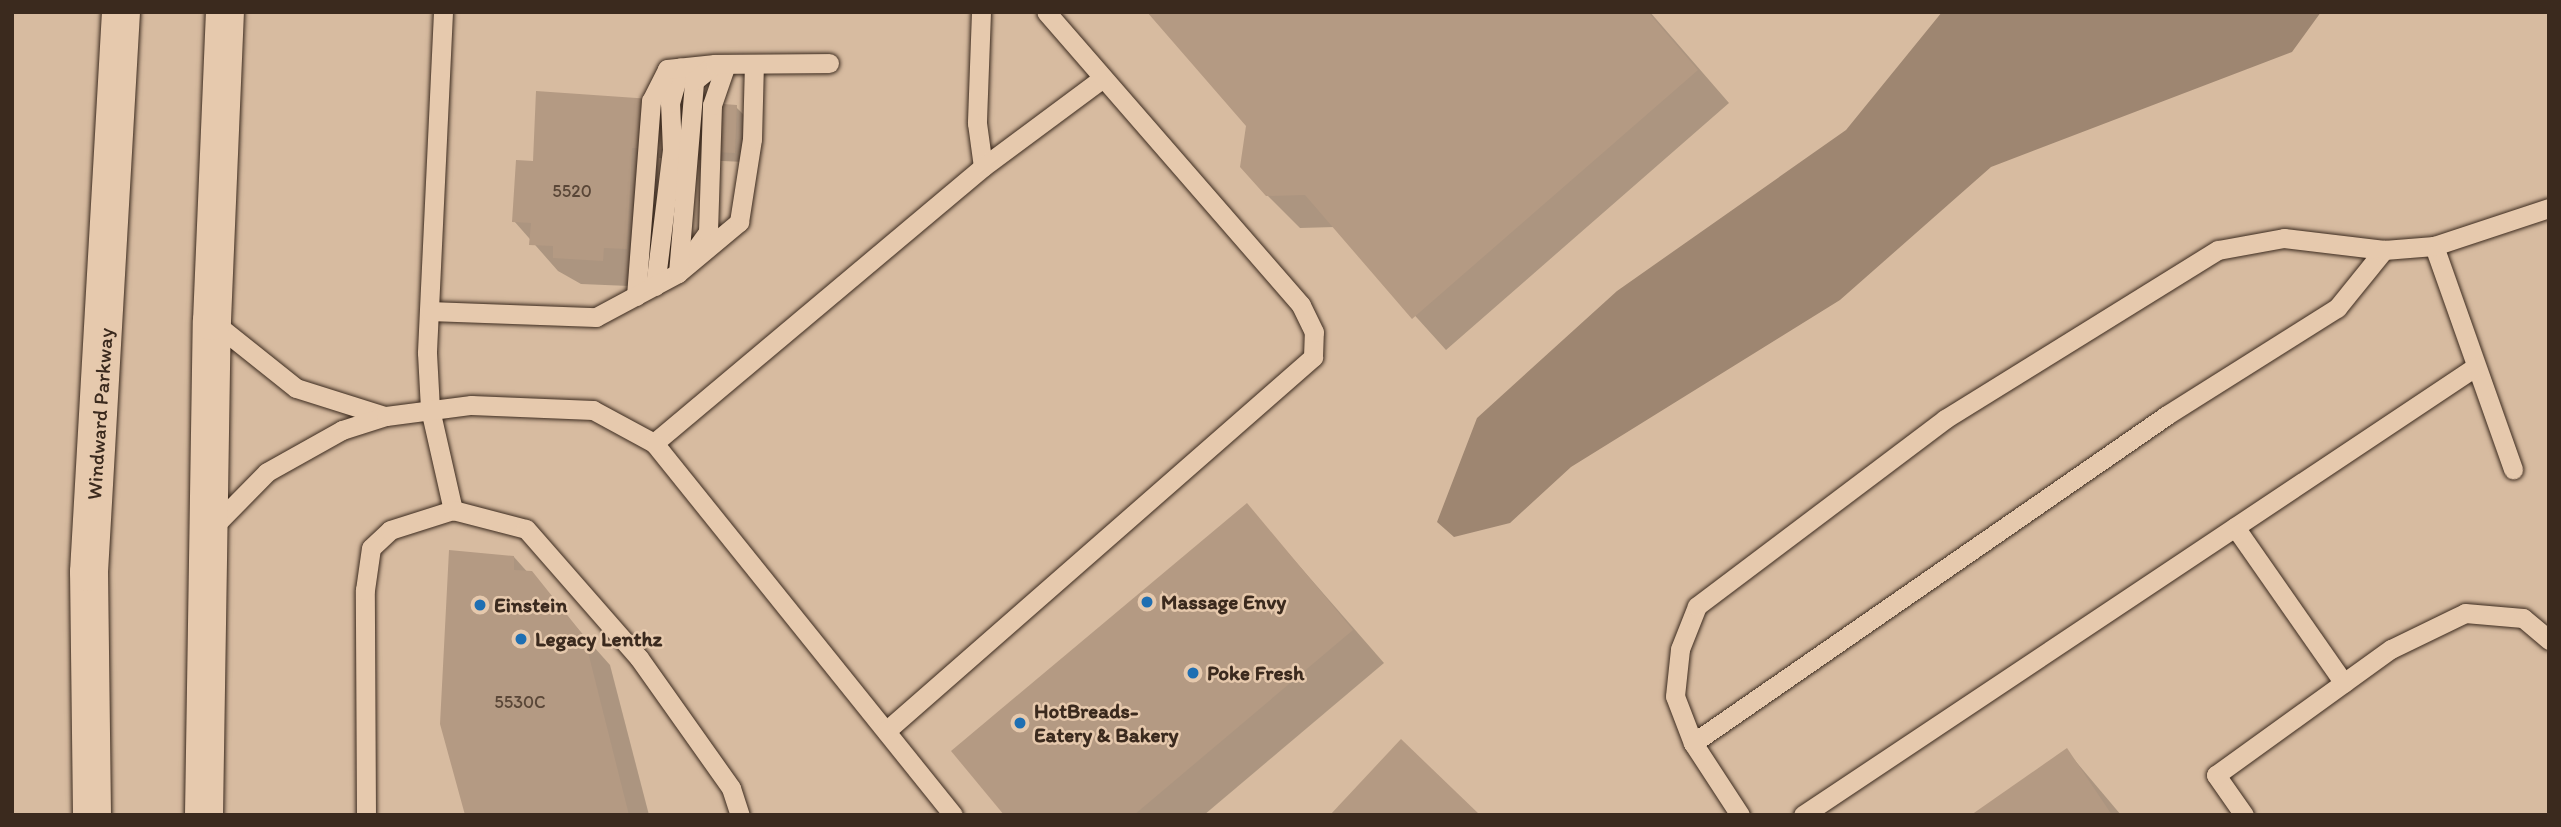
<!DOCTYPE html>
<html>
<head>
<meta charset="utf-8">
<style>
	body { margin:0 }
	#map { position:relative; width:2561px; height:827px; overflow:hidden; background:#e6c9ad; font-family:Itim,sans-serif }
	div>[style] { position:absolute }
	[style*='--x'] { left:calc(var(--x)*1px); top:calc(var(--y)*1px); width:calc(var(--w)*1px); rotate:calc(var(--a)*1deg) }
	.built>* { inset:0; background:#d7bba0; transform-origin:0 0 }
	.water>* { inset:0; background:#9e8671 }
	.shadow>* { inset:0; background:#0003 }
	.building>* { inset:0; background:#b49a83 }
	.roads { filter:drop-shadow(0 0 2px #3b2a1e) drop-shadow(0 0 2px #3b2a1e) }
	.service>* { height:19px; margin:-9.5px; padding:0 9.5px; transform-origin:9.5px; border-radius:9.5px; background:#e6c9ad }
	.secondary>* { height:38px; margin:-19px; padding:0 19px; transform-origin:19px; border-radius:19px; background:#e6c9ad }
	.dots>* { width:19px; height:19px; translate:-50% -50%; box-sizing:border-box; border:4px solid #e6c9ad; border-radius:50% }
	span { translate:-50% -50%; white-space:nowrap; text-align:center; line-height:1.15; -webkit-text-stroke:5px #e6c9ad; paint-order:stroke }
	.number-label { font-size:18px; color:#594637 }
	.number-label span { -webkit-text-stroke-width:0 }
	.street-label { font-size:21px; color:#3b2a1e }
	.poi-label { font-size:21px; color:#3b2a1e; font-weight:700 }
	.left { translate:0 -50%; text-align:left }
	.frame { position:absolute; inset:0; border:14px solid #3b2a1e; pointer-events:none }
</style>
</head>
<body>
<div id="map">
	<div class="built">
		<i style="left:12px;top:12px;width:2537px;height:803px"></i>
	</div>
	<div class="water">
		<i style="clip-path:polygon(1942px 12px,2321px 12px,2292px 52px,1991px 167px,1840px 300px,1571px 467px,1510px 523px,1454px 537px,1437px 522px,1477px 418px,1617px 291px,1846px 130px)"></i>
	</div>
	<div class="shadow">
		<i style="clip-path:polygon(1149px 12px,1650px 12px,1729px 103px,1446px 350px,1335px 227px,1300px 228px,1267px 195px,1247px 126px)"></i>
		<i style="clip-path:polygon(538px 93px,736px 107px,746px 117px,744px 162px,659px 158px,653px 275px,629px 286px,581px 284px,558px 271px,514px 221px,535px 163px)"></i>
		<i style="clip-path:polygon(1247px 506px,1384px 663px,1204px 815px,1007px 815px)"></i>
		<i style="clip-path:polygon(514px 557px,610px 665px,649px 815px,467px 815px)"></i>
		<i style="clip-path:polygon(2067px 751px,2121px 815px,1974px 815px)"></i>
	</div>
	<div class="building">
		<i style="clip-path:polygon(1147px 12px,1648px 12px,1698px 70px,1412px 319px,1305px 195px,1266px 196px,1240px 167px,1246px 126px)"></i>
		<i style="clip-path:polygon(536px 91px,737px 105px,735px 153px,632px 148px,627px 249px,604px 248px,603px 261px,553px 258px,553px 246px,529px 245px,531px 223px,512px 222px,516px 160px,533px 161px)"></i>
		<i style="clip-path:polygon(1247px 503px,1353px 630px,1134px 815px,1004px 815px,951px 751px)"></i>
		<i style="clip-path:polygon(449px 550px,514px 556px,514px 570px,532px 571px,584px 636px,629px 815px,465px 815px,440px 724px)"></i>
		<i style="clip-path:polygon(1401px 739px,1480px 815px,1330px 815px)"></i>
		<i style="clip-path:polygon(2067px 748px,2112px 815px,1971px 815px)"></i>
	</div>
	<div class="roads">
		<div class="service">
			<i style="--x:443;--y:12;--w:341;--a:92.7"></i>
			<i style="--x:427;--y:353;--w:56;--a:86.9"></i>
			<i style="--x:430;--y:409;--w:104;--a:77.2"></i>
			<i style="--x:981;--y:12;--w:111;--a:92.1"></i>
			<i style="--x:977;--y:123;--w:44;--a:82.2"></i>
			<i style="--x:2434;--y:246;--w:237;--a:70.5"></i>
			<i style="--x:695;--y:250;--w:22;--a:-54"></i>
			<i style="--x:708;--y:232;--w:127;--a:-88.2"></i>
			<i style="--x:712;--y:105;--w:43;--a:-71.1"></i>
			<i style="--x:678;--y:273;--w:80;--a:-39.9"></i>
			<i style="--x:739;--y:222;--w:84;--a:-81.1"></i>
			<i style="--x:752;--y:139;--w:75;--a:-88.5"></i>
			<i style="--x:655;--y:286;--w:137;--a:-82.9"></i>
			<i style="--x:672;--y:150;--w:47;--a:-92.4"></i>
			<i style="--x:670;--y:103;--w:37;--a:-74"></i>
			<i style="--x:636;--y:296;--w:196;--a:-85.6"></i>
			<i style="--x:651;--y:101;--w:36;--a:-63"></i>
			<i style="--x:667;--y:69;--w:48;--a:-5.9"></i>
			<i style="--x:429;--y:311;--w:167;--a:2.1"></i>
			<i style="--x:596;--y:317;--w:93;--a:-28.2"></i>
			<i style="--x:678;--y:273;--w:193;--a:-85.2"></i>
			<i style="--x:694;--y:81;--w:27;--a:-39"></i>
			<i style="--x:715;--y:64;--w:114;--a:-0.5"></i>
			<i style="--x:212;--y:321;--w:107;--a:38.6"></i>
			<i style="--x:296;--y:388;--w:93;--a:17.5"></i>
			<i style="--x:654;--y:443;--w:429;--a:-40"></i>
			<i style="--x:983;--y:167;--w:149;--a:-36.6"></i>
			<i style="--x:2235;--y:527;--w:190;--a:55.1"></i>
			<i style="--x:210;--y:530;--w:81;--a:-45.5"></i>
			<i style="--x:267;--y:472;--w:86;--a:-29.2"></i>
			<i style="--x:342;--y:430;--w:46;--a:-17.7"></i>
			<i style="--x:386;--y:416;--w:86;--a:-7.4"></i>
			<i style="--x:471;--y:405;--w:122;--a:2.3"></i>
			<i style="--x:593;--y:410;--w:69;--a:28.4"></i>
			<i style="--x:654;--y:443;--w:477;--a:51.2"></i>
			<i style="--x:886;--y:731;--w:568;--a:-41.21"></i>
			<i style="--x:1313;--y:357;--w:25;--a:-88"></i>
			<i style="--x:1314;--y:332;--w:30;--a:-116"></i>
			<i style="--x:1301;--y:305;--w:388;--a:-131"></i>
			<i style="--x:1693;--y:743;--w:576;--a:-34.68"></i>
			<i style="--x:2167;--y:415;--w:201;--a:-32.2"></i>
			<i style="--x:2337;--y:308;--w:75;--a:-51"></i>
			<i style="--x:366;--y:815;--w:225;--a:-90.3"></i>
			<i style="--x:365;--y:590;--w:42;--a:-81.9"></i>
			<i style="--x:371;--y:548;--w:26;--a:-43"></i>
			<i style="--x:390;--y:530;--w:66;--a:-17.6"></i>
			<i style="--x:453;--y:510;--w:75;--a:14.6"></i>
			<i style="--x:526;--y:529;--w:171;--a:48.8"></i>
			<i style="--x:639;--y:658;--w:159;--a:54.7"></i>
			<i style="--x:731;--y:788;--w:28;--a:72"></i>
			<i style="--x:1740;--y:815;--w:86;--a:-123.1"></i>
			<i style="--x:1693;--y:743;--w:50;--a:-111"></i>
			<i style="--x:1675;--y:696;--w:47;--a:-83.9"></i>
			<i style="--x:1680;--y:649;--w:46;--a:-68.4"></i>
			<i style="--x:1697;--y:606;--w:311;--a:-37"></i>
			<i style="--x:1945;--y:419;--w:321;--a:-31.8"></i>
			<i style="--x:2218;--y:250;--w:67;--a:-10.3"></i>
			<i style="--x:2284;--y:238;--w:101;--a:6.8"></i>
			<i style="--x:2384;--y:250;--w:50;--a:-4.6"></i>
			<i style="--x:2434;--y:246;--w:121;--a:-18.3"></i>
			<i style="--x:1803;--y:815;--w:808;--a:-33.69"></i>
			<i style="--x:2244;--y:815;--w:49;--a:-125"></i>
			<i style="--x:2216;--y:775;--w:216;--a:-35.8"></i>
			<i style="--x:2391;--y:649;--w:82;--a:-25.9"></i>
			<i style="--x:2465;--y:613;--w:58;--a:4.9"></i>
			<i style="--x:2523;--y:618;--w:34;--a:40"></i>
		</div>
		<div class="secondary">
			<i style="--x:92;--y:815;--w:243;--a:-90.7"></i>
			<i style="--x:89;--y:572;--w:561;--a:-86.73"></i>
			<i style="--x:204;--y:815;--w:494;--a:-89.1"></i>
			<i style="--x:212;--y:321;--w:309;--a:-87.6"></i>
		</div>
	</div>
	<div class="dots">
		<i style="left:1147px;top:602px;background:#1f6fb2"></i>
		<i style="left:480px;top:605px;background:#1f6fb2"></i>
		<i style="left:521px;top:639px;background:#1f6fb2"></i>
		<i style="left:1193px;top:673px;background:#1f6fb2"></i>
		<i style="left:1020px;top:723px;background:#1f6fb2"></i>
	</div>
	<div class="number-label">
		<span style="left:572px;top:191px">5520</span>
		<span style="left:520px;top:702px">5530C</span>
	</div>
	<div class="street-label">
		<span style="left:100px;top:414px;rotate:-86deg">Windward Parkway</span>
	</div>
	<div class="poi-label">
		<span class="left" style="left:1161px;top:602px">Massage Envy</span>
		<span class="left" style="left:494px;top:605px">Einstein</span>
		<span class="left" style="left:535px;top:639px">Legacy Lenthz</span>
		<span class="left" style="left:1207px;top:673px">Poke Fresh</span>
		<span class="left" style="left:1034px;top:723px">HotBreads-<br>Eatery &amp; Bakery</span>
	</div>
	<div class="frame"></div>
</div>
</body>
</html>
